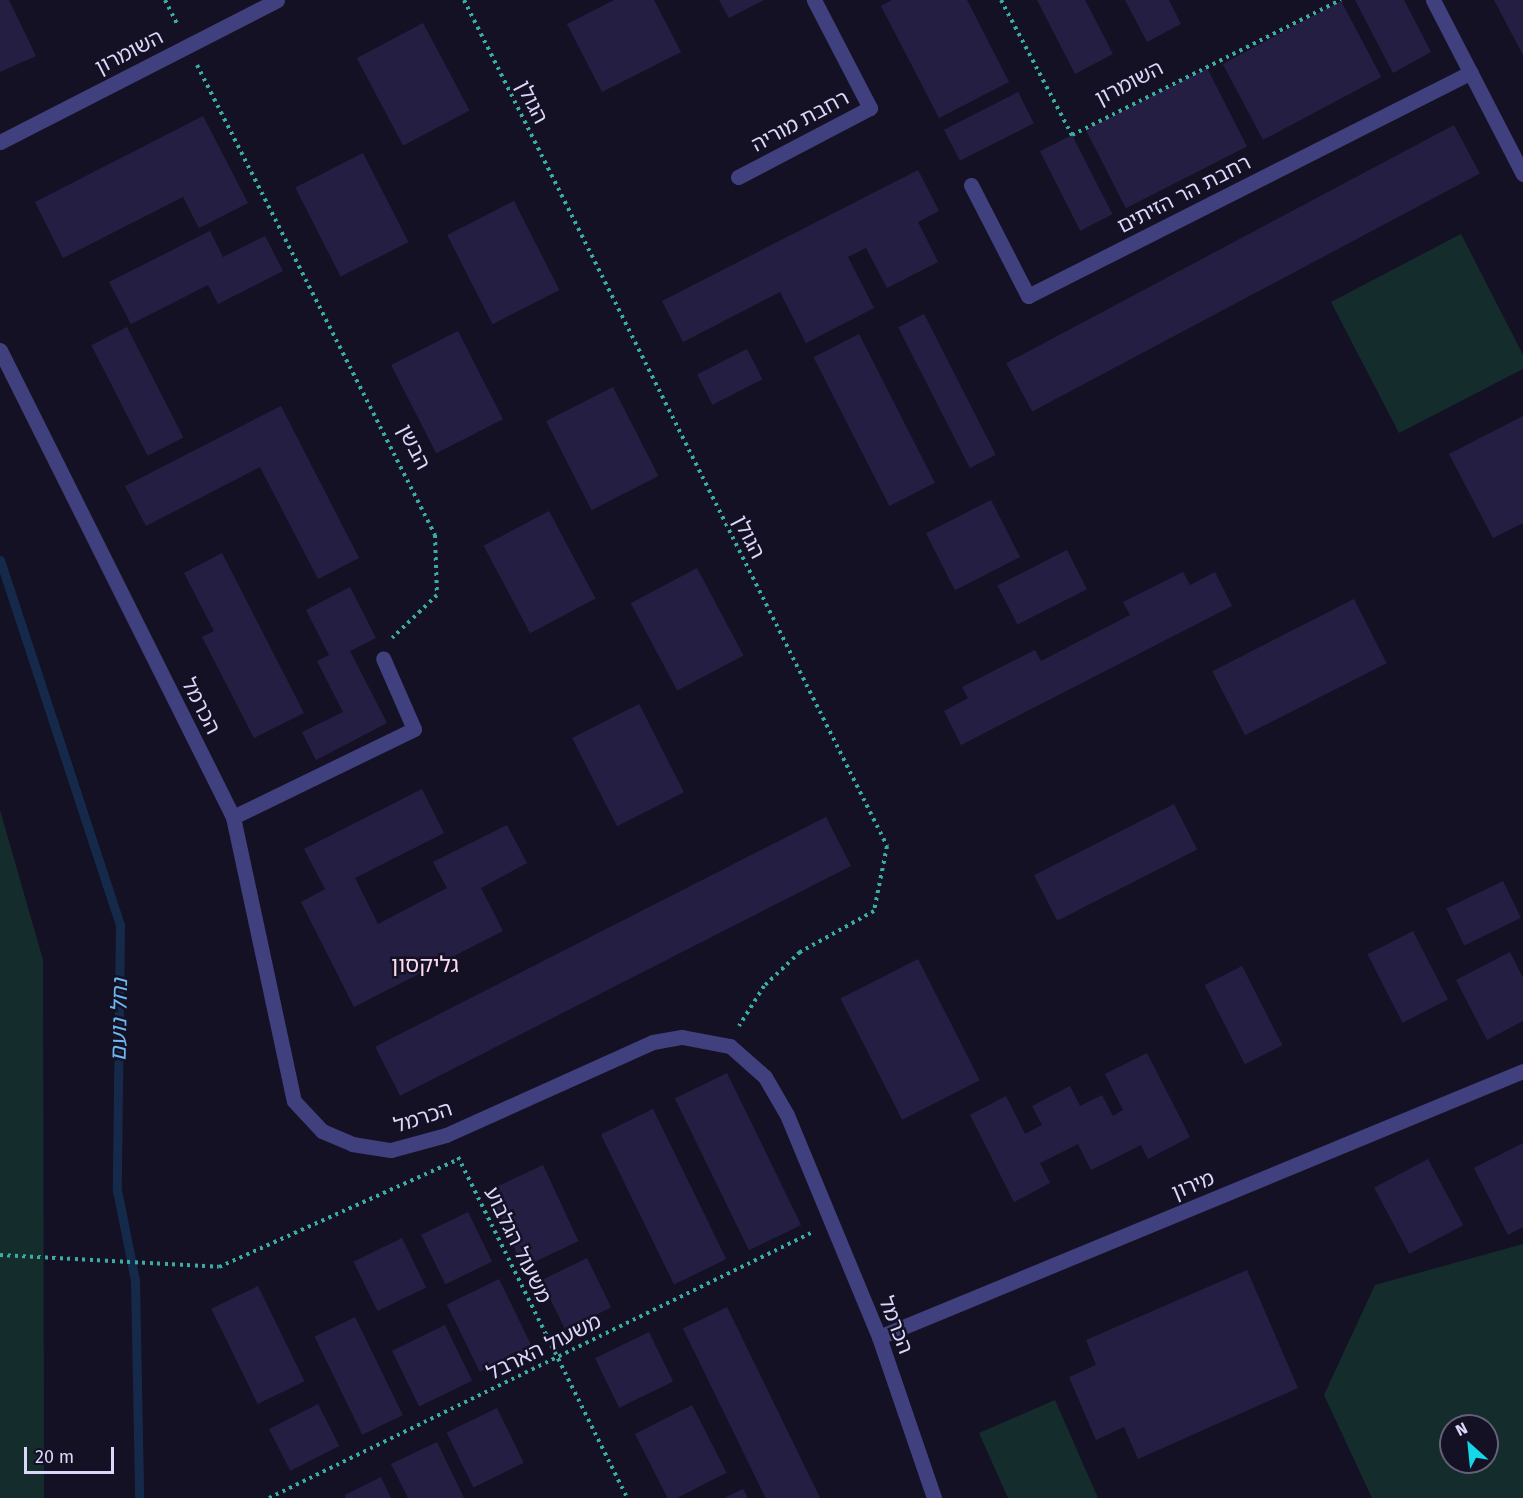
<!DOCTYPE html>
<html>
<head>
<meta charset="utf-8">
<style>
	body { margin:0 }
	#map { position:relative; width:1523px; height:1498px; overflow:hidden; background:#141124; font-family:"Fira Sans","Noto Sans Hebrew",sans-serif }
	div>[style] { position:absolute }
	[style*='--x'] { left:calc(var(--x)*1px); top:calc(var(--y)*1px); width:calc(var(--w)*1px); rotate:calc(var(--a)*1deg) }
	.green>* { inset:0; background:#142d2c }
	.stream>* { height:9px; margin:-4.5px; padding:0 4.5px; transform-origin:4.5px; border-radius:4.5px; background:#152a4a }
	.building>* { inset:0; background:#251e43; transform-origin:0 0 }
	.path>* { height:4px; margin-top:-2px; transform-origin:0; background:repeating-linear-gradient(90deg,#3aaca4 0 3px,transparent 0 7.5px) }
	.minor>* { height:15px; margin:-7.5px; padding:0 7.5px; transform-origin:7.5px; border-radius:7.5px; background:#41407e }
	span { translate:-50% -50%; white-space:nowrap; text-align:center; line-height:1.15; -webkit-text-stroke:5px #141124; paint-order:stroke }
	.street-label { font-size:21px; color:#dbd7fb }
	.neighbourhood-label { font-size:22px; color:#fcd9ef }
	.water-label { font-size:22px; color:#6eb7f2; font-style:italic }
	.north { position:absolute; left:1439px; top:1414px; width:60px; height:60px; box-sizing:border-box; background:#141124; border:2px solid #64607a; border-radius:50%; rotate:333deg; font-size:16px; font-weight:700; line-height:24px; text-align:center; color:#dbd7fb }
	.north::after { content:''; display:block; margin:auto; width:21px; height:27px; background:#15d7ea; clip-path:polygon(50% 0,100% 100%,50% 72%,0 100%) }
	.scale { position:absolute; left:24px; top:1447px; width:90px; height:27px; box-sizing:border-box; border:3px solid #dbd7fb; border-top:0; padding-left:8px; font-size:18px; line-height:21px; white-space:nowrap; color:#dbd7fb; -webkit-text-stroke:4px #141124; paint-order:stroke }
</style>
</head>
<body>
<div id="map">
	<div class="green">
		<i style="clip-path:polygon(1461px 234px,1523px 355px,1523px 369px,1399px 433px,1331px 302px)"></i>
		<i style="clip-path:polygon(0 810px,43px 960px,44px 1498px,0 1498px)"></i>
		<i style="clip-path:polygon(evenodd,1523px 1244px,1523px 1498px,1372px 1498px,1324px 1395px,1375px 1285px,1523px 1244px,1451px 1426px,1487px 1426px,1487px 1462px,1451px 1462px,1451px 1426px)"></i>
		<i style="clip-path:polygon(1055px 1400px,1098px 1498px,1008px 1498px,979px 1433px)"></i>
	</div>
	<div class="stream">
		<i style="--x:0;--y:560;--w:385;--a:71.8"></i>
		<i style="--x:120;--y:926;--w:264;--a:90.7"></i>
		<i style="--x:117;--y:1190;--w:92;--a:78.7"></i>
		<i style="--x:135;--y:1280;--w:218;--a:88.9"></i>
	</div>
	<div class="building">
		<i style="clip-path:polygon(0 0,9px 0,36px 56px,0 72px)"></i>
		<i style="clip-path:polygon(614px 0,654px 0,681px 52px,602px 92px,567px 24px)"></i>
		<i style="clip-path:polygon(719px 0,764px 0,729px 18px)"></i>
		<i style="clip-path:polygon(892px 0,967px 0,1009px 82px,939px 118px,881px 6px)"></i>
		<i style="clip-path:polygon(1037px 0,1085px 0,1113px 54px,1075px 74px)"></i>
		<i style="clip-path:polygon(1125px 0,1169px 0,1181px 24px,1147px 42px)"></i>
		<i style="clip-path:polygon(1355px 0,1404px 0,1431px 52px,1393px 73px)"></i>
		<i style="clip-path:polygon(1494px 0,1523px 0,1523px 55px)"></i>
		<i style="left:1341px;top:1px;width:86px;height:134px;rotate:62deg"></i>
		<i style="left:423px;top:23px;width:99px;height:75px;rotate:62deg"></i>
		<i style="left:1207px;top:68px;width:88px;height:136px;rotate:63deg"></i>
		<i style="left:1018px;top:92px;width:35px;height:83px;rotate:63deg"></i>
		<i style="clip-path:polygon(203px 116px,248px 203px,199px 228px,183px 197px,63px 258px,35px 202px)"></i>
		<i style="left:1454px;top:125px;width:55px;height:507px;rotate:62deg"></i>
		<i style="left:1072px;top:135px;width:89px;height:36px;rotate:63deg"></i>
		<i style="left:363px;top:153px;width:100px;height:76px;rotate:63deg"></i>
		<i style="clip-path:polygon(918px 170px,939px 211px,918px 222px,938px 262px,887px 288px,866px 248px,848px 257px,874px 308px,806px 343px,780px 292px,683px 342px,662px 301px)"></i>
		<i style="left:514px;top:201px;width:100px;height:75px;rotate:63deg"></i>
		<i style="clip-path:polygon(210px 231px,223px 257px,265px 236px,283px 271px,218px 304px,208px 285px,131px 324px,109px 282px)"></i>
		<i style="left:924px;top:314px;width:158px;height:29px;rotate:63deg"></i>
		<i style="left:127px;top:327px;width:124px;height:40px;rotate:63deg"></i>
		<i style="left:458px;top:331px;width:99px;height:75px;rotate:63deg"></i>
		<i style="left:859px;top:334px;width:167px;height:51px;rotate:63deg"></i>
		<i style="left:747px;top:349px;width:34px;height:56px;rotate:63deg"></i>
		<i style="left:613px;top:387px;width:100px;height:75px;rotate:63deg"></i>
		<i style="clip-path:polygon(281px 406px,359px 558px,318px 579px,260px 467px,146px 526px,125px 486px)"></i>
		<i style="clip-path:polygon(1523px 416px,1523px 523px,1493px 538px,1449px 454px)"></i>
		<i style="left:991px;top:500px;width:64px;height:73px;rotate:63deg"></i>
		<i style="left:549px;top:511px;width:99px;height:74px;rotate:62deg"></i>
		<i style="left:1067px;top:550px;width:44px;height:78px;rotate:63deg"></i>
		<i style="clip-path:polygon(222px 553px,304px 713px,254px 738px,202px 637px,214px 631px,184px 573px)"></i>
		<i style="left:697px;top:568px;width:99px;height:75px;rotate:62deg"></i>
		<i style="clip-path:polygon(1183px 572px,1190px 585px,1215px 572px,1232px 606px,961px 745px,944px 711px,968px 698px,962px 687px,1035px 650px,1041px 661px,1130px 615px,1123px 602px)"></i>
		<i style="clip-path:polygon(350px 587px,376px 638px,350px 651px,387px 723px,316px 760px,302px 732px,343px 712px,317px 661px,329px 655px,306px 610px)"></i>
		<i style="left:1354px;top:599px;width:72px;height:159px;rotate:63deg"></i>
		<i style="left:639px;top:704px;width:99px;height:75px;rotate:63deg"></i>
		<i style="clip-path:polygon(422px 789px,444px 833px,355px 878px,378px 924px,447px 888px,433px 862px,507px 825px,527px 863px,481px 888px,503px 931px,354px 1007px,301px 902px,325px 889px,304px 849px)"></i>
		<i style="left:1174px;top:804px;width:51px;height:157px;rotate:63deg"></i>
		<i style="left:826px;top:817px;width:55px;height:506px;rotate:63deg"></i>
		<i style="left:1503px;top:881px;width:41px;height:63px;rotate:64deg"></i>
		<i style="left:1413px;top:931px;width:77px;height:51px;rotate:63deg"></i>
		<i style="clip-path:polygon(1510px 952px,1523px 978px,1523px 1021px,1487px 1040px,1456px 980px)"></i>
		<i style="left:918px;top:959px;width:136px;height:87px;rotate:63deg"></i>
		<i style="left:1242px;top:966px;width:89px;height:42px;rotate:63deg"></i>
		<i style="clip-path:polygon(1147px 1053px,1190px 1137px,1148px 1159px,1141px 1145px,1091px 1170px,1078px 1144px,1040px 1163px,1050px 1183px,1014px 1202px,970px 1115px,1006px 1096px,1025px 1134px,1042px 1125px,1032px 1106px,1070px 1086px,1080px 1106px,1102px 1095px,1113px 1116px,1123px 1110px,1105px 1074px)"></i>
		<i style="left:727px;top:1073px;width:169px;height:58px;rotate:64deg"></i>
		<i style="left:653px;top:1109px;width:167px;height:58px;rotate:64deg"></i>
		<i style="clip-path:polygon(1523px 1143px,1523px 1227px,1508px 1235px,1474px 1168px)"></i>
		<i style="left:1428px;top:1159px;width:75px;height:61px;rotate:62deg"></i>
		<i style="left:543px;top:1165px;width:84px;height:61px;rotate:65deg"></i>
		<i style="left:468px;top:1212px;width:55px;height:52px;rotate:64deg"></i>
		<i style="left:402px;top:1238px;width:55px;height:54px;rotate:64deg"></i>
		<i style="left:587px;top:1258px;width:55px;height:51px;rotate:64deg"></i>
		<i style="clip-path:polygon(1247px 1270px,1298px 1388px,1138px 1459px,1124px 1427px,1096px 1440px,1069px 1377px,1096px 1365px,1086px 1340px)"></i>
		<i style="left:499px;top:1279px;width:75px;height:58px;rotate:64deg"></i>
		<i style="left:258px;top:1286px;width:106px;height:52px;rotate:64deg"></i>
		<i style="left:727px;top:1307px;width:212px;height:49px;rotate:64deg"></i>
		<i style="left:355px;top:1317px;width:109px;height:45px;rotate:64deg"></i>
		<i style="left:445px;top:1325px;width:62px;height:59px;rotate:64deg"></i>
		<i style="left:649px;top:1332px;width:55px;height:60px;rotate:64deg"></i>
		<i style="left:318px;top:1404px;width:47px;height:55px;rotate:63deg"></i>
		<i style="left:692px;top:1405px;width:76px;height:64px;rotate:63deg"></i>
		<i style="left:497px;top:1408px;width:61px;height:56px;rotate:64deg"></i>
		<i style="clip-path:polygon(437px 1442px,464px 1498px,408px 1498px,391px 1464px)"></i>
		<i style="clip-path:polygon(381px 1477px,391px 1498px,346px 1498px,345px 1495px)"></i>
		<i style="clip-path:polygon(743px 1489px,748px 1498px,724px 1498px)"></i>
	</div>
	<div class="path">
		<i style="--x:165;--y:0;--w:29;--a:63"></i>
		<i style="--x:464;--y:0;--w:946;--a:63.43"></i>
		<i style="--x:887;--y:846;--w:66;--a:101.3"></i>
		<i style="--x:874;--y:911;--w:85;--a:151"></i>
		<i style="--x:800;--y:952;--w:50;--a:136.6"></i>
		<i style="--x:764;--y:986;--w:47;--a:122"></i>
		<i style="--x:1001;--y:0;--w:153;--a:62.3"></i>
		<i style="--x:1072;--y:135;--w:301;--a:-26.7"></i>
		<i style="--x:197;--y:65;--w:527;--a:63.14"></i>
		<i style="--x:435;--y:535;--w:60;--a:88.1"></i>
		<i style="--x:437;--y:595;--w:62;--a:136.3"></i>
		<i style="--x:458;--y:1157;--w:381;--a:63.6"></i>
		<i style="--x:0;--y:1255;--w:219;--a:3.1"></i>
		<i style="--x:219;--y:1267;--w:263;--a:-24.2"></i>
		<i style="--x:269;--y:1498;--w:606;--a:-26.06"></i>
	</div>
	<div class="minor">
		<i style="--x:1433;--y:0;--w:196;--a:62.7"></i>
		<i style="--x:0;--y:142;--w:311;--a:-27.1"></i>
		<i style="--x:738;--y:177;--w:149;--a:-27.6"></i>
		<i style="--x:870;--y:108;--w:122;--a:-117.4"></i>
		<i style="--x:971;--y:185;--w:125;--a:62.8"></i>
		<i style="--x:1028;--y:296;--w:496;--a:-26.8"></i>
		<i style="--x:0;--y:350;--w:522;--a:63.48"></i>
		<i style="--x:233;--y:817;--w:290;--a:77.9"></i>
		<i style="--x:294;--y:1101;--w:41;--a:47"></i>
		<i style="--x:322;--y:1131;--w:33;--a:23"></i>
		<i style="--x:352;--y:1144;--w:39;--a:9"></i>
		<i style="--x:391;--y:1150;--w:57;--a:-15.3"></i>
		<i style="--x:446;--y:1135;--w:227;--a:-24.2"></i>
		<i style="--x:653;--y:1042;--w:29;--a:-10"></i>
		<i style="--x:682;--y:1037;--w:49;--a:10.6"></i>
		<i style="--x:730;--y:1046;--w:47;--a:41.5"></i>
		<i style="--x:765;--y:1077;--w:44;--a:59.9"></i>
		<i style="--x:787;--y:1115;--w:240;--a:67.5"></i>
		<i style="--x:879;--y:1337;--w:170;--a:71.1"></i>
		<i style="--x:233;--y:817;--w:201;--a:-25.9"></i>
		<i style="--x:414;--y:729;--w:77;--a:-113.6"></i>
		<i style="--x:879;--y:1337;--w:697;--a:-22.44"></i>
	</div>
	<div class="street-label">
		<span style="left:129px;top:52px;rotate:-27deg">השומרון</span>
		<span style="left:1129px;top:83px;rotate:-27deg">השומרון</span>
		<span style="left:532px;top:102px;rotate:63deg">הגולן</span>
		<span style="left:800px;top:121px;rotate:-28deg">רחבת מוריה</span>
		<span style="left:1184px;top:194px;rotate:-27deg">רחבת הר הזיתים</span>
		<span style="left:414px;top:447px;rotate:63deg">הבשן</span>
		<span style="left:749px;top:537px;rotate:63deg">הגולן</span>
		<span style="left:201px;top:706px;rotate:63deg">הכרמל</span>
		<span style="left:423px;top:1117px;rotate:-18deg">הכרמל</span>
		<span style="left:1193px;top:1185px;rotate:-22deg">מירון</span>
		<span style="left:518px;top:1245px;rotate:64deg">משעול הגלבוע</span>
		<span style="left:896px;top:1325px;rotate:69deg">הכרמל</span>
		<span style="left:544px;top:1347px;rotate:-26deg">משעול הארבל</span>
	</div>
	<div class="neighbourhood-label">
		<span style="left:425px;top:965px">גליקסון</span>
	</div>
	<div class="water-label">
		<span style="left:119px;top:1020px;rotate:-89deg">נחל נועם</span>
	</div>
	<div class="north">N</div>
	<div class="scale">20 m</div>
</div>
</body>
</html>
